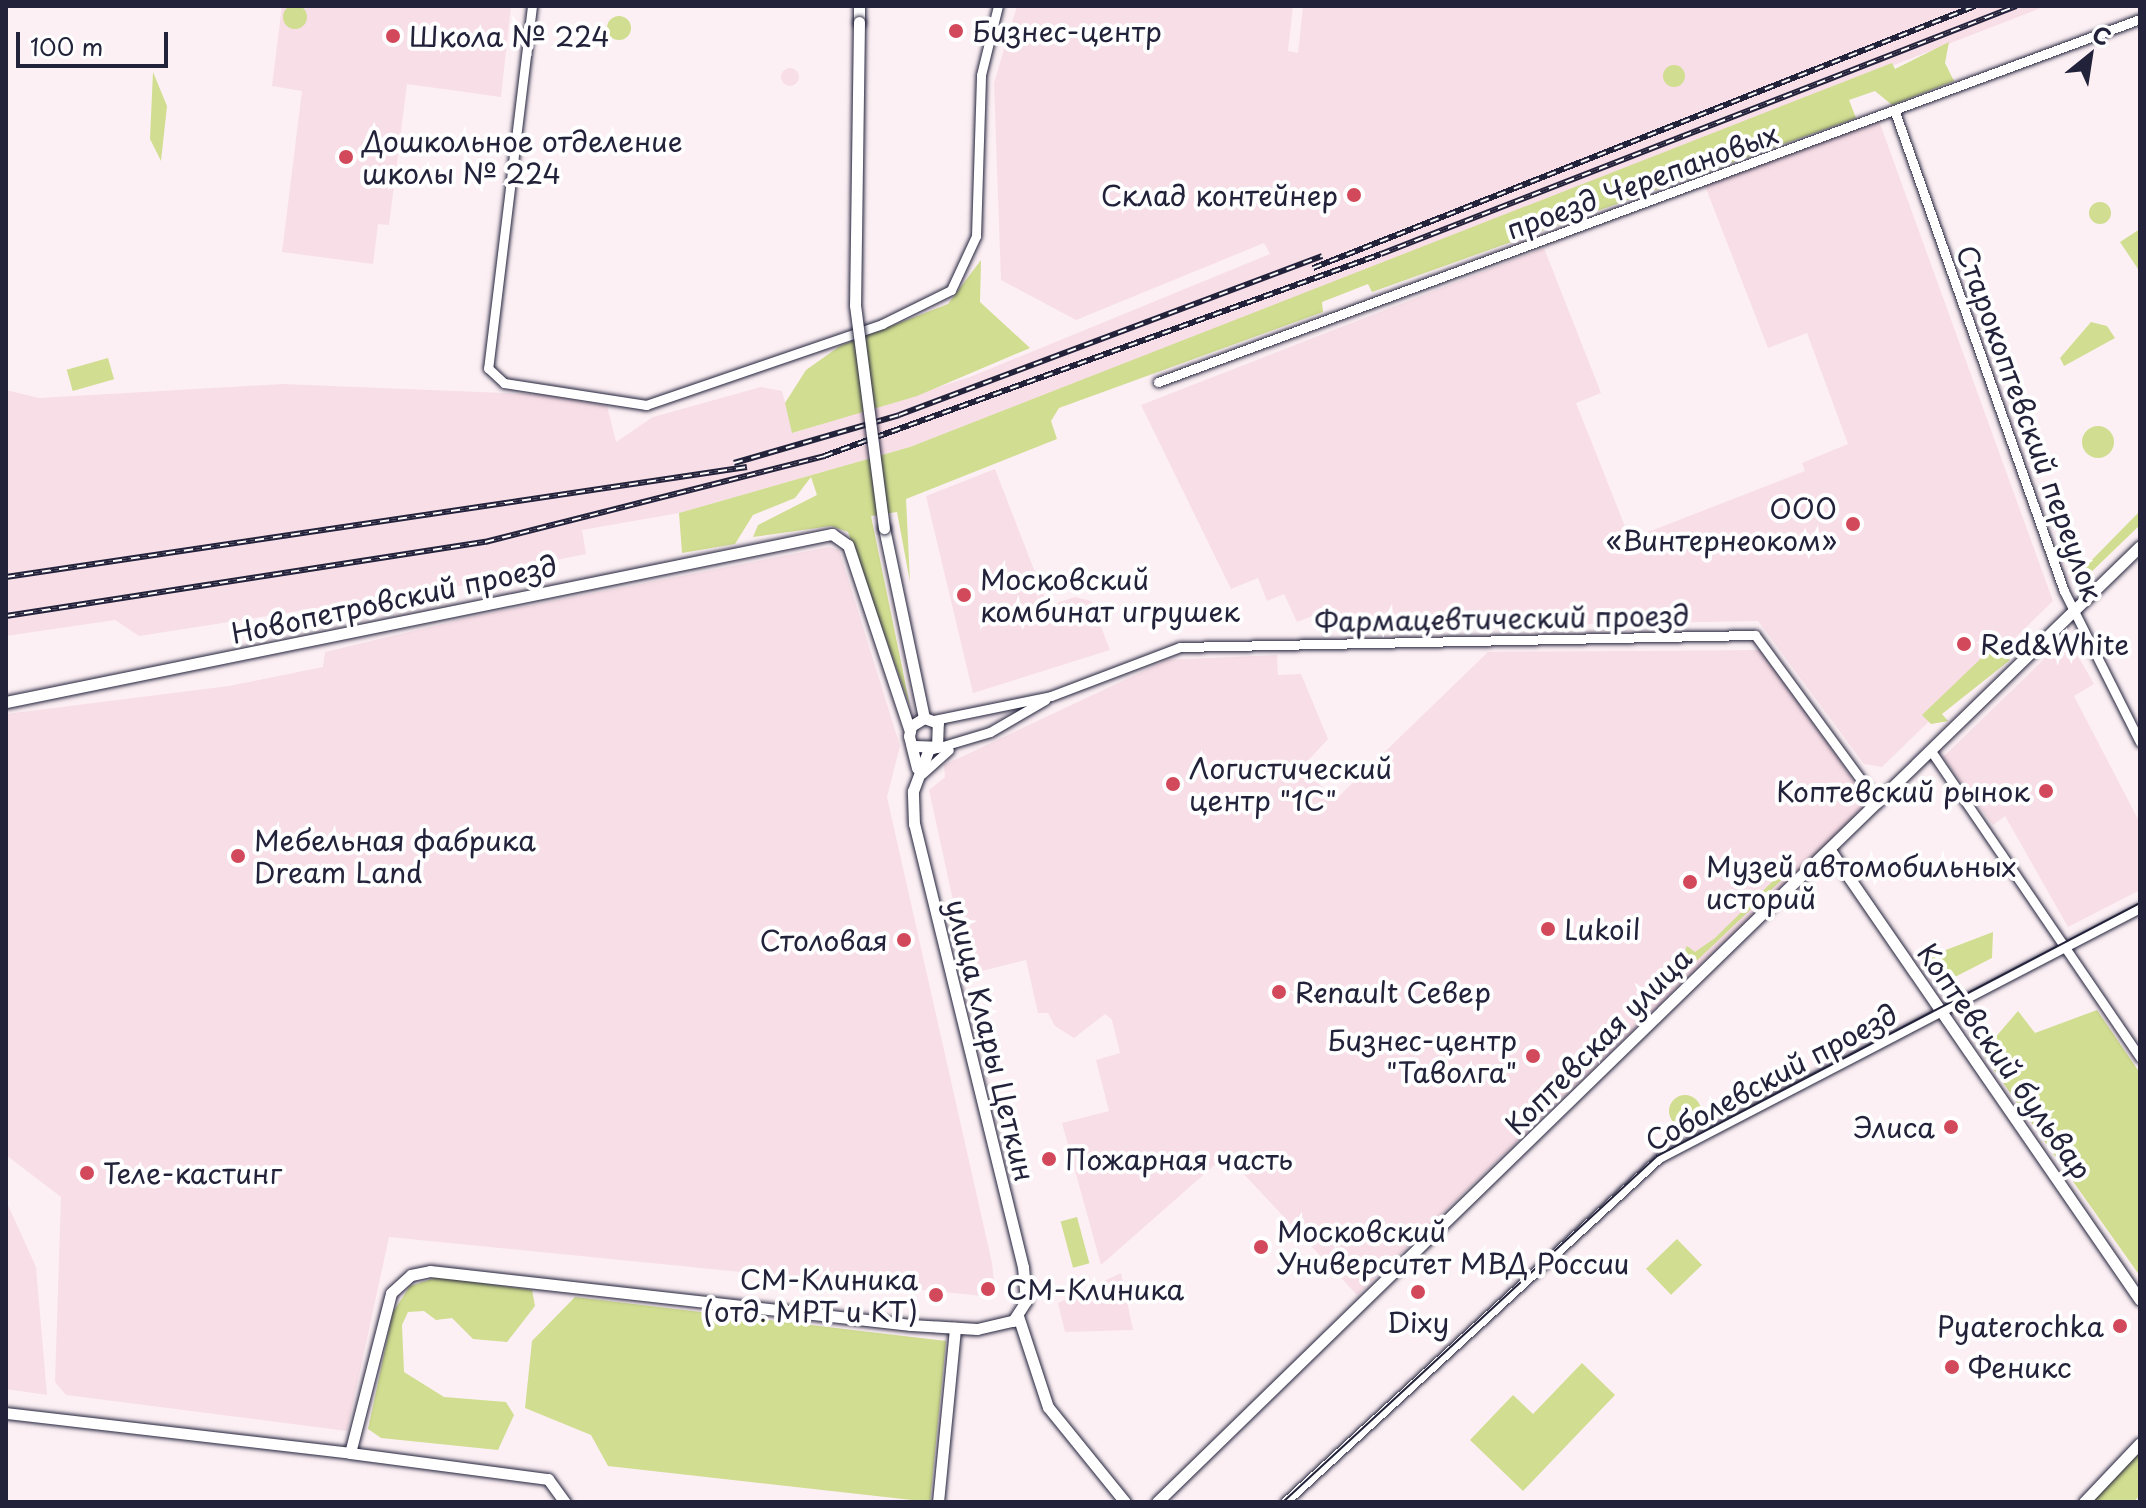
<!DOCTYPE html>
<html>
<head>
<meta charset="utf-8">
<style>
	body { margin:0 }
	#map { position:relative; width:2146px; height:1508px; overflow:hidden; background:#fcf0f4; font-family:"Playpen Sans",sans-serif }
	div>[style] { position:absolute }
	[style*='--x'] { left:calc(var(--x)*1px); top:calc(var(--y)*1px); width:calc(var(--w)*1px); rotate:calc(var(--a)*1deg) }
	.built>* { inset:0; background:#f8dee6 }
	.round { border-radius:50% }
	.green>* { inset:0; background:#d1dd90; transform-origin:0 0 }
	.roads { filter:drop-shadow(0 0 2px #22223b) drop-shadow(0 0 2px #22223b) }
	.minor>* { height:9px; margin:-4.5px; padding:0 4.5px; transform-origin:4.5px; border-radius:4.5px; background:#fff }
	.tertiary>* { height:11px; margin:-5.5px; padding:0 5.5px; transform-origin:5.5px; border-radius:5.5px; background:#fff }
	.tram>* { height:2px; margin:-1px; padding:0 1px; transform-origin:1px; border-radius:1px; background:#22223b }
	.rail>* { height:6px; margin-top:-3px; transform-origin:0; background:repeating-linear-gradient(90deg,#fff 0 9px,#22223b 0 18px); box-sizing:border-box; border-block:2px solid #22223b }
	.bridges { filter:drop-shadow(0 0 2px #22223b) drop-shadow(0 0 2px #22223b) }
	.tertiary-bridge>* { height:11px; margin:-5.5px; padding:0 5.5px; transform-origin:5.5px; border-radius:5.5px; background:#fff }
	.dots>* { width:22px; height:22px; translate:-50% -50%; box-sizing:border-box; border:4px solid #fff; border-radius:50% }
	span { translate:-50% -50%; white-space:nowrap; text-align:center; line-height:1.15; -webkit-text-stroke:8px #fff; paint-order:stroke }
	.poi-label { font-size:28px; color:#22223b }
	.left { translate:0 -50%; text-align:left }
	.right { translate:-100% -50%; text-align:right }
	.street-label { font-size:28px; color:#22223b }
	.frame { position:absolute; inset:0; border:8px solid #22223b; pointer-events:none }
	.north { position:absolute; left:2050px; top:16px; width:80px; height:80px; -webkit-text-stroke:6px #fff; paint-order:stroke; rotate:30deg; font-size:22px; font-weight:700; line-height:32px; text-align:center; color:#22223b }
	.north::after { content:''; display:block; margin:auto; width:28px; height:36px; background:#22223b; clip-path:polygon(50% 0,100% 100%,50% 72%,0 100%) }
	.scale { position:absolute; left:16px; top:32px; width:152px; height:36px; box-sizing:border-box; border:4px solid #22223b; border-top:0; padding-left:10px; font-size:24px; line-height:28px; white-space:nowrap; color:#22223b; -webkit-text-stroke:6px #fff; paint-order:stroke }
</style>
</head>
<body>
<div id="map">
	<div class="built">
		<i style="clip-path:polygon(282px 6px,511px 6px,501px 97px,407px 84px,389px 225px,378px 224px,373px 264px,282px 252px,302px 91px,272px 86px)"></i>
		<i style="clip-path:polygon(1017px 6px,1293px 6px,1288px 51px,1298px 53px,1303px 6px,2046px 6px,910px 447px,679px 513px,582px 530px,586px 554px,526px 566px,511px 578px,139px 636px,115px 620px,6px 636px,6px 390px,39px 398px,283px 384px,551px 395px,607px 406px,616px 442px,653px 417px,761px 387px,782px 391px,793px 433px,970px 377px,1270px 254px,1264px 243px,1076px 320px,1001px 280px,994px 83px)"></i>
		<i class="round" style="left:781px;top:68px;width:18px;height:18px"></i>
		<i style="clip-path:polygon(1879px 121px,2053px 601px,1882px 767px,1864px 764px,1758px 621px,1338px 629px,1330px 609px,1297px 622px,1284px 594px,1267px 601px,1258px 578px,1231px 589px,1141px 405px,1544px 248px,1601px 393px,1576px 403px,1630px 539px,1805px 471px,1802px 463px,1848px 444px,1807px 333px,1768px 348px,1705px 186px)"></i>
		<i style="clip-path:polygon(995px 469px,1048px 606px,1075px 597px,1091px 601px,1110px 650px,973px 693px,926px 496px)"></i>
		<i style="clip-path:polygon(829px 547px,839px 550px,900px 746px,887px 797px,992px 1263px,994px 1283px,983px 1296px,389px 1237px,347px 1431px,66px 1395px,55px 1382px,61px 1197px,6px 1155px,6px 714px,229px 686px,323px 667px,325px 652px,476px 616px)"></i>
		<i style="clip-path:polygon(2067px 637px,2094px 684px,2074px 696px,2140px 823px,2140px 890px,2068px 927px,2005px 816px,1993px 825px,1943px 757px)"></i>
		<i style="clip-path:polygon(1760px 650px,1863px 793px,1863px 809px,1357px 1295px,1226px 1155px,1101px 1265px,1062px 1123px,1109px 1111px,1096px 1060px,1120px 1053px,1112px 1020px,1105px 1014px,1074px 1038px,1055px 1026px,1048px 1013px,1038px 1013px,1026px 960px,969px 974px,929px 790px,945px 777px,944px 765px,1167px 660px,1277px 655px,1278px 675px,1301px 674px,1328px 739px,1302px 767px,1335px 800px,1488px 652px)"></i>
		<i style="clip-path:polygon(7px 1203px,36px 1267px,47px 1395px,6px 1389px)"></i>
		<i style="clip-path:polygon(1121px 1273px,1133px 1330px,1065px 1332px,1058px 1303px)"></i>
	</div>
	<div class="green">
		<i class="round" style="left:283px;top:5px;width:24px;height:24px"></i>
		<i class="round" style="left:607px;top:16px;width:24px;height:24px"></i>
		<i style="clip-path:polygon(1949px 42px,1945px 63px,1954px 81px,1892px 105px,1875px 91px,1849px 100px,1856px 118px,1372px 292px,1368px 284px,1322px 302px,1323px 312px,1059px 408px,1051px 421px,1057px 439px,906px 499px,910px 582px,897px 512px,871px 516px,910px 706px,848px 532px,831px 526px,753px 537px,758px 525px,817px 495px,811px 477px,795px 498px,753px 515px,735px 544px,682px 553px,679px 513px,910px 447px,1892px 63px,1895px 69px)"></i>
		<i class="round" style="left:1663px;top:65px;width:22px;height:22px"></i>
		<i style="clip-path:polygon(153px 72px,167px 106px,161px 161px,150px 139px)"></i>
		<i class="round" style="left:2089px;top:202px;width:22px;height:22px"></i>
		<i style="clip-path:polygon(2140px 229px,2140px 272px,2120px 242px)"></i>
		<i style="clip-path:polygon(981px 260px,980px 302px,1030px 348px,917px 396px,792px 433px,785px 403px,806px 370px,840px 346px,948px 304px)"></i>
		<i style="clip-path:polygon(2091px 322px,2107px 326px,2115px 338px,2064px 366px,2060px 358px)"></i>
		<i style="left:108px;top:358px;width:22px;height:43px;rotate:74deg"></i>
		<i class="round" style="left:2082px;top:426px;width:32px;height:32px"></i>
		<i style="clip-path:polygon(2140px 511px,2140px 525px,2086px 577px,2083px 569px)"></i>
		<i style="clip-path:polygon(1995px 645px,2010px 660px,1942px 714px,1948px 721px,1931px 724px,1922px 715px)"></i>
		<i style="clip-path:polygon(1783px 871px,1790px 872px,1686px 971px,1677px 967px,1687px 946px,1695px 952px,1715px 938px)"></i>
		<i style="clip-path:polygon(1993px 932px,1992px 958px,1947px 981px,1930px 956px)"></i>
		<i style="clip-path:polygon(2097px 1010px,2140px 1073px,2140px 1276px,1982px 1053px,2018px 1011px,2035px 1033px)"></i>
		<i class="round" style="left:1669px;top:1095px;width:32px;height:32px"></i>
		<i style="left:1077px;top:1217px;width:48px;height:17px;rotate:75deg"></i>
		<i style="left:1677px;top:1239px;width:36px;height:43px;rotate:46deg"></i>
		<i style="clip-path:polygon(438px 1277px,532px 1290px,535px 1306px,507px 1342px,473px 1339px,452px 1318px,436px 1320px,424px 1311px,408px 1312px,402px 1325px,404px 1372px,444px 1397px,506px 1402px,514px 1415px,498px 1450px,381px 1438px,368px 1429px,393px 1312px,410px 1286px)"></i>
		<i style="clip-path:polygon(575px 1297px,946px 1341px,930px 1502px,608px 1466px,591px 1435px,525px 1408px,532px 1341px)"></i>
		<i style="clip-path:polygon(1582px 1363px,1615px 1395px,1523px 1491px,1470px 1440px,1513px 1395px,1533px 1414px)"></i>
		<i style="clip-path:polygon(2140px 1451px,2140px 1495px,2134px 1502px,2091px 1502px)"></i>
	</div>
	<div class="roads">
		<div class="minor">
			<i style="--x:532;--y:6;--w:365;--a:96.9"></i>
			<i style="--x:488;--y:368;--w:22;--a:43"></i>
			<i style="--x:504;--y:383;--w:144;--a:8.8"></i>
			<i style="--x:646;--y:405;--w:250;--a:-18.9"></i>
			<i style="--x:882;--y:324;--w:77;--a:-26.2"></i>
			<i style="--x:951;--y:290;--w:60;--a:-65.2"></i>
			<i style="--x:976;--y:236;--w:161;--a:-88.2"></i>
			<i style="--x:981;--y:75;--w:71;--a:-76.2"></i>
			<i style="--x:1895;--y:112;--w:508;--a:70.57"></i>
			<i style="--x:2064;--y:591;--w:169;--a:63.3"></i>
			<i style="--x:1158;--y:382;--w:1047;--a:-20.29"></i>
			<i style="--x:934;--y:720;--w:119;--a:-11.6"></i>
			<i style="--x:1051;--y:696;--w:138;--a:-20.8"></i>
			<i style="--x:1180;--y:647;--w:575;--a:-1.2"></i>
			<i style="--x:1755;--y:635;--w:208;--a:53.8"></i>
			<i style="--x:933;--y:749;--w:59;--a:-16.6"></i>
			<i style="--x:990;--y:732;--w:64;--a:-30.2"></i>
			<i style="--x:1931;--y:751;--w:371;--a:55.7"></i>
			<i style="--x:922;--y:774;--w:36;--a:-42"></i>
			<i style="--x:1285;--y:1502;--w:508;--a:-42.61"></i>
			<i style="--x:1659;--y:1158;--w:542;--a:-27.46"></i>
		</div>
		<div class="tertiary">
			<i style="--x:859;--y:22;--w:16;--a:-90"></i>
			<i style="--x:884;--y:528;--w:194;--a:78.1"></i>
			<i style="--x:6;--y:702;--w:843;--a:-11.5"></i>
			<i style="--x:832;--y:534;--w:19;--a:35"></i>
			<i style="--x:848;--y:545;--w:196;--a:71.6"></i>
			<i style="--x:914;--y:746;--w:23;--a:2"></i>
			<i style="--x:937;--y:747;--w:24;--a:-88"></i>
			<i style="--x:938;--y:723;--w:15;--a:-160"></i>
			<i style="--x:924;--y:718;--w:15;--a:148"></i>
			<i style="--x:911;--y:726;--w:10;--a:101"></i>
			<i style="--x:909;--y:736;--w:33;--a:76"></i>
			<i style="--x:1830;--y:850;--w:546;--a:55.44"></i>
			<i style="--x:1018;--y:1316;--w:96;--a:71.8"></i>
			<i style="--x:1048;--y:1407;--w:122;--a:51"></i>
			<i style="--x:6;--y:1413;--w:346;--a:6.6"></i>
			<i style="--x:350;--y:1453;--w:165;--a:-75.6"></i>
			<i style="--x:391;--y:1293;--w:27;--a:-42"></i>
			<i style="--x:411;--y:1275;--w:19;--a:-12"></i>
			<i style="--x:430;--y:1271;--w:484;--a:6.4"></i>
			<i style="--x:911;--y:1325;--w:66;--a:3.5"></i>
			<i style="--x:977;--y:1329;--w:37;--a:-13"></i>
			<i style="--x:1013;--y:1321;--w:24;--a:-57"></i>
			<i style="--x:1026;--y:1301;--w:34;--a:-95"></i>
			<i style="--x:1023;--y:1267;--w:456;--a:-103.8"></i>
			<i style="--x:914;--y:824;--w:33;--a:-92"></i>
			<i style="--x:913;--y:791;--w:43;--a:-69.4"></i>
			<i style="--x:350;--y:1453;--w:200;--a:7.5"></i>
			<i style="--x:548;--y:1479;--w:29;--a:54"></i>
			<i style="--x:938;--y:1502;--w:175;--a:-84.4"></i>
			<i style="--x:1157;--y:1502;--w:1371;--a:-44.2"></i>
			<i style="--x:2084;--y:1502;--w:81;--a:-46.5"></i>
		</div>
	</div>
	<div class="tram">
		<i style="--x:1283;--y:1502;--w:510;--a:-42.77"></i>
		<i style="--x:1657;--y:1156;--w:545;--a:-27.65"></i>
	</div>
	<div class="rail">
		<i style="--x:1313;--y:268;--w:712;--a:-21.59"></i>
		<i style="--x:734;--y:463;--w:172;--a:-16.2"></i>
		<i style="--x:899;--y:415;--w:452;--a:-20.6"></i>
		<i style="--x:6;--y:577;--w:749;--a:-8.44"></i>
		<i style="--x:6;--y:616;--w:485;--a:-8.8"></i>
		<i style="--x:485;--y:542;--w:350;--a:-14.2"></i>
		<i style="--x:824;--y:456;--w:592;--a:-19.93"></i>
		<i style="--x:1381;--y:254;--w:682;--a:-21.33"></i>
	</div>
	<div class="bridges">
		<div class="tertiary-bridge">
			<i style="--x:859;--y:22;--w:283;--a:90.8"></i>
			<i style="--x:855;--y:305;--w:225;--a:82.6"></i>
		</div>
	</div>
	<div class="dots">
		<i style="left:956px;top:31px;background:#d1495b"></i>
		<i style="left:393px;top:36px;background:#d1495b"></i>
		<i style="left:346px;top:157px;background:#d1495b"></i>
		<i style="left:1354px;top:195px;background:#d1495b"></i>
		<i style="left:1853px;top:524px;background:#d1495b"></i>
		<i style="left:964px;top:595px;background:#d1495b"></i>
		<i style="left:1964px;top:644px;background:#d1495b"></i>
		<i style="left:1173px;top:784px;background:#d1495b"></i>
		<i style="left:2046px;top:791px;background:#d1495b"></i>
		<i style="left:238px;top:856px;background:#d1495b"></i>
		<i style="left:1690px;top:882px;background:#d1495b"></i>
		<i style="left:1548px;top:929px;background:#d1495b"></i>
		<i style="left:904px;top:940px;background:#d1495b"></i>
		<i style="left:1279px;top:992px;background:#d1495b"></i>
		<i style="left:1533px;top:1056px;background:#d1495b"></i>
		<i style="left:1951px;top:1127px;background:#d1495b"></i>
		<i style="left:1049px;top:1159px;background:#d1495b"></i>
		<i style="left:87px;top:1173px;background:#d1495b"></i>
		<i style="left:1261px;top:1247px;background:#d1495b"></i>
		<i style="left:988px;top:1289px;background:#d1495b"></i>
		<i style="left:1418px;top:1292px;background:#d1495b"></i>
		<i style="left:936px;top:1295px;background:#d1495b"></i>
		<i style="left:2120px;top:1326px;background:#d1495b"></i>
		<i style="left:1952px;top:1367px;background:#d1495b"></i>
	</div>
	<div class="poi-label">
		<span class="left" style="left:972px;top:31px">Бизнес-центр</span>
		<span class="left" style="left:409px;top:36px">Школа № 224</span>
		<span class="left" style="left:362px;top:157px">Дошкольное отделение<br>школы № 224</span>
		<span class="right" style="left:1338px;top:195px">Склад контейнер</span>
		<span class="right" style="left:1837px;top:524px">ООО<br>«Винтернеоком»</span>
		<span class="left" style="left:980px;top:595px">Московский<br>комбинат игрушек</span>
		<span class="left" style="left:1980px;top:644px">Red&amp;White</span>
		<span class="left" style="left:1189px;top:784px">Логистический<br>центр "1С"</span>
		<span class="right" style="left:2030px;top:791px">Коптевский рынок</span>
		<span class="left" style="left:254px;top:856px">Мебельная фабрика<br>Dream Land</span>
		<span class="left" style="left:1706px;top:882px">Музей автомобильных<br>историй</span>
		<span class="left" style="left:1564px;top:929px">Lukoil</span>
		<span class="right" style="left:888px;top:940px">Столовая</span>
		<span class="left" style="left:1295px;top:992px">Renault Север</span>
		<span class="right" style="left:1517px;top:1056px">Бизнес-центр<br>"Таволга"</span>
		<span class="right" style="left:1935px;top:1127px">Элиса</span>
		<span class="left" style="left:1065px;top:1159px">Пожарная часть</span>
		<span class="left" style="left:103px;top:1173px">Теле-кастинг</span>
		<span class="left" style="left:1277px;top:1247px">Московский<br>Университет МВД России</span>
		<span class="right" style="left:918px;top:1295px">СМ-Клиника<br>(отд. МРТ и КТ)</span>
		<span class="left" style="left:1006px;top:1289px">СМ-Клиника</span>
		<span style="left:1418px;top:1322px">Dixy</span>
		<span class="right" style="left:2104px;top:1326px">Pyaterochka</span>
		<span class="left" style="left:1968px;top:1367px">Феникс</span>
	</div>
	<div class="street-label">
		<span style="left:1642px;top:181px;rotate:-20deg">проезд Черепановых</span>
		<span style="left:2030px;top:423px;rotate:70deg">Старокоптевский переулок</span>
		<span style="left:394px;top:599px;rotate:-12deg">Новопетровский проезд</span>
		<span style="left:1502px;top:618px;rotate:-1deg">Фармацевтический проезд</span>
		<span style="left:991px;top:1040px;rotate:76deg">улица Клары Цеткин</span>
		<span style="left:1598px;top:1041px;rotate:-45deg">Коптевская улица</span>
		<span style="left:2005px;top:1061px;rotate:55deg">Коптевский бульвар</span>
		<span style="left:1771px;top:1077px;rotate:-28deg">Соболевский проезд</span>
	</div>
	<div class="frame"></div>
	<div class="north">С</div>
	<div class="scale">100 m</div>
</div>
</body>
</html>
